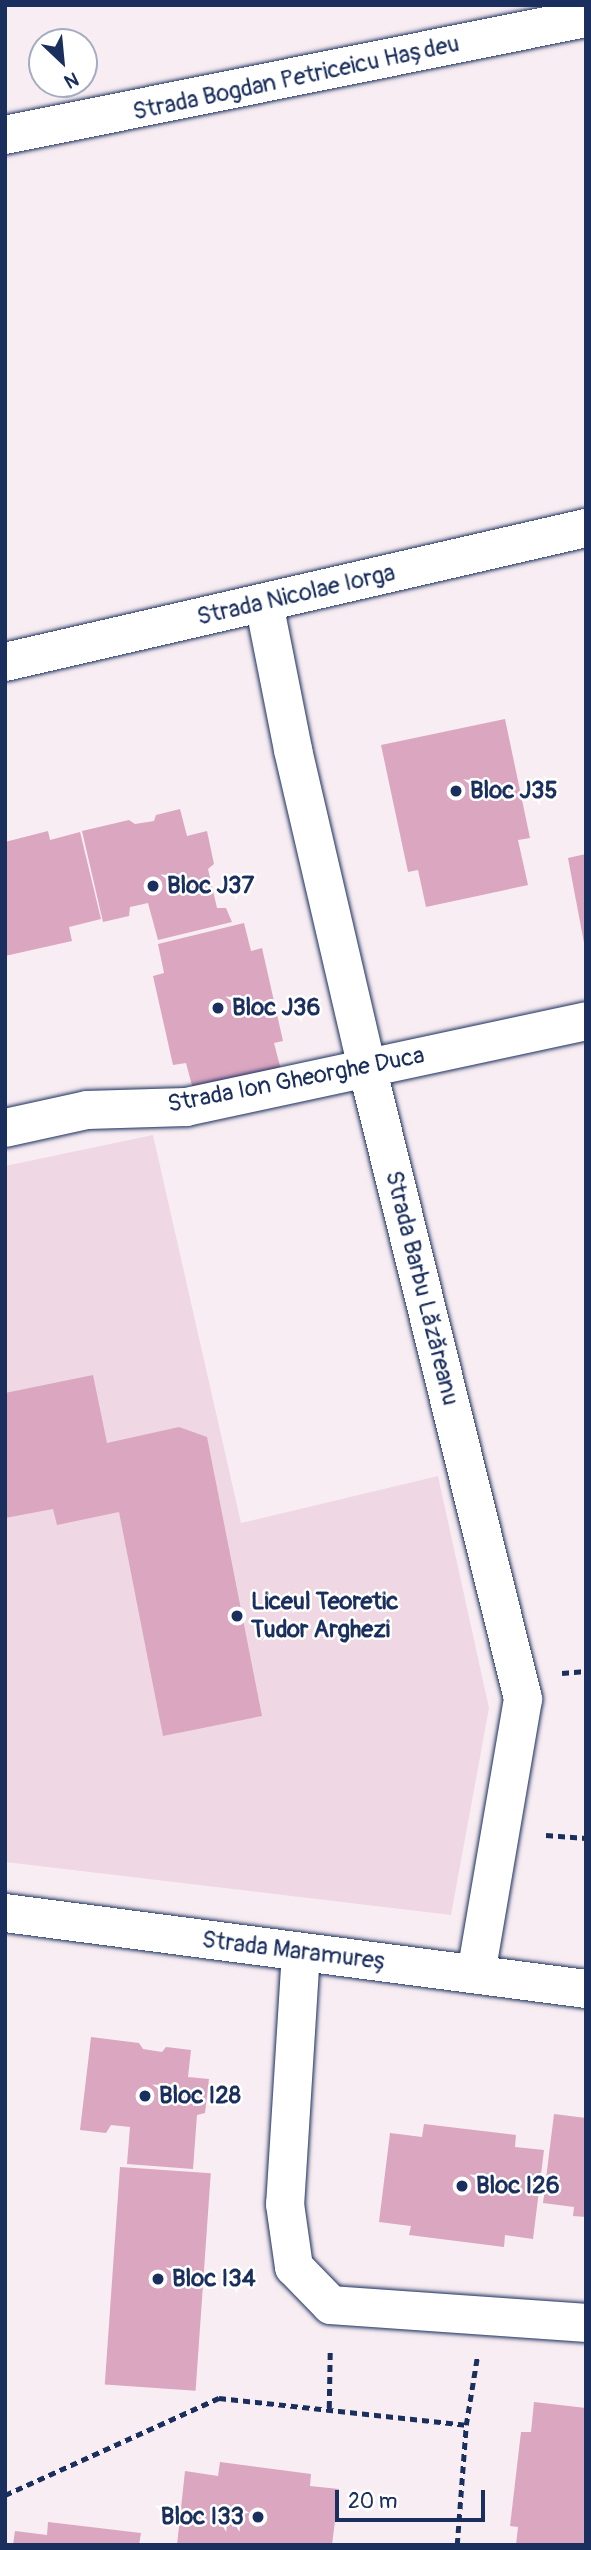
<!DOCTYPE html>
<html>
<head>
<meta charset="utf-8">
<style>
	body { margin:0 }
	#map { position:relative; width:591px; height:2550px; overflow:hidden; background:#f8edf2; font-family:Pangolin,sans-serif }
	div>[style] { position:absolute }
	[style*='--x'] { left:calc(var(--x)*1px); top:calc(var(--y)*1px); width:calc(var(--w)*1px); rotate:calc(var(--a)*1deg) }
	.built>* { inset:0; background:#efd8e3 }
	.building>* { inset:0; background:#dba6c0; transform-origin:0 0 }
	.path>* { height:4.5px; margin-top:-2.25px; transform-origin:0; background:repeating-linear-gradient(90deg,#1b2f5e 0 7px,transparent 0 12px) }
	.roads { filter:drop-shadow(0 0 2px #1b2f5e) drop-shadow(0 0 2px #1b2f5e) }
	.minor>* { height:38px; margin:-19px; padding:0 19px; transform-origin:19px; border-radius:19px; background:#fff }
	.dots>* { width:19px; height:19px; translate:-50% -50%; box-sizing:border-box; border:4px solid #fff; border-radius:50% }
	span { translate:-50% -50%; white-space:nowrap; text-align:center; line-height:1.15; -webkit-text-stroke:5px #fff; paint-order:stroke }
	.street-label { font-size:24px; color:#1b2f5e }
	.poi-label { font-size:24px; color:#1b2f5e; font-weight:700 }
	.left { translate:0 -50%; text-align:left }
	.right { translate:-100% -50%; text-align:right }
	.frame { position:absolute; inset:0; border:7px solid #1b2f5e; pointer-events:none }
	.north { position:absolute; left:28px; top:28px; width:70px; height:70px; box-sizing:border-box; background:#fff; border:2px solid #a4acbf; border-radius:50%; rotate:154deg; font-size:19px; font-weight:700; line-height:28px; text-align:center; color:#1b2f5e }
	.north::after { content:''; display:block; margin:auto; width:24px; height:32px; background:#1b2f5e; clip-path:polygon(50% 0,100% 100%,50% 72%,0 100%) }
	.scale { position:absolute; left:335px; top:2490px; width:150px; height:32px; box-sizing:border-box; border:4px solid #1b2f5e; border-top:0; padding-left:9px; font-size:21px; line-height:24px; white-space:nowrap; color:#1b2f5e; -webkit-text-stroke:5px #fff; paint-order:stroke }
</style>
</head>
<body>
<div id="map">
	<div class="built">
		<i style="clip-path:polygon(153px 1135px,241px 1523px,438px 1476px,489px 1708px,451px 1915px,5px 1862px,5px 1166px)"></i>
	</div>
	<div class="building">
		<i style="clip-path:polygon(505px 719px,530px 838px,518px 840px,528px 885px,426px 907px,418px 870px,408px 872px,381px 745px)"></i>
		<i style="clip-path:polygon(180px 809px,187px 836px,207px 831px,214px 864px,208px 869px,217px 908px,226px 908px,232px 922px,158px 940px,148px 903px,130px 907px,129px 916px,103px 922px,82px 831px,129px 820px,135px 824px,154px 821px,156px 815px)"></i>
		<i style="clip-path:polygon(48px 831px,50px 840px,80px 832px,101px 919px,69px 927px,72px 941px,5px 956px,5px 842px)"></i>
		<i style="clip-path:polygon(586px 854px,586px 943px,584px 943px,568px 858px)"></i>
		<i style="clip-path:polygon(244px 923px,251px 951px,262px 948px,283px 1041px,274px 1043px,282px 1074px,194px 1093px,186px 1063px,173px 1065px,153px 976px,164px 973px,158px 944px)"></i>
		<i style="clip-path:polygon(93px 1375px,107px 1443px,179px 1427px,207px 1437px,262px 1716px,163px 1736px,119px 1512px,57px 1525px,53px 1509px,5px 1518px,5px 1393px)"></i>
		<i style="clip-path:polygon(91px 2037px,139px 2043px,143px 2049px,162px 2052px,166px 2047px,191px 2050px,188px 2077px,209px 2079px,205px 2113px,197px 2115px,193px 2169px,127px 2164px,130px 2127px,111px 2125px,106px 2133px,80px 2130px)"></i>
		<i style="clip-path:polygon(554px 2114px,586px 2118px,586px 2217px,573px 2216px,574px 2207px,543px 2203px)"></i>
		<i style="clip-path:polygon(424px 2124px,516px 2135px,515px 2147px,544px 2150px,533px 2239px,505px 2235px,504px 2247px,409px 2235px,411px 2226px,379px 2222px,390px 2133px,422px 2137px)"></i>
		<i style="left:120px;top:2167px;width:91px;height:218px;rotate:4deg"></i>
		<i style="clip-path:polygon(534px 2402px,586px 2408px,586px 2545px,516px 2545px,518px 2527px,510px 2526px,521px 2432px,531px 2432px)"></i>
		<i style="clip-path:polygon(220px 2462px,311px 2474px,310px 2486px,339px 2489px,332px 2545px,177px 2545px,185px 2471px,218px 2476px)"></i>
		<i style="clip-path:polygon(48px 2522px,141px 2533px,139px 2545px,13px 2545px,15px 2531px,47px 2535px)"></i>
	</div>
	<div class="path">
		<i style="--x:562;--y:1673;--w:24;--a:-5"></i>
		<i style="--x:546;--y:1835;--w:40;--a:4.3"></i>
		<i style="--x:329;--y:2408;--w:59;--a:-89"></i>
		<i style="--x:5;--y:2495;--w:235;--a:-24.4"></i>
		<i style="--x:219;--y:2398;--w:248;--a:6.2"></i>
		<i style="--x:457;--y:2545;--w:120;--a:-85.7"></i>
		<i style="--x:466;--y:2425;--w:68;--a:-80.7"></i>
	</div>
	<div class="roads">
		<div class="minor">
			<i style="--x:5;--y:135;--w:593;--a:-11.39"></i>
			<i style="--x:264;--y:603;--w:150;--a:78.8"></i>
			<i style="--x:293;--y:750;--w:326;--a:76.9"></i>
			<i style="--x:367;--y:1067;--w:651;--a:76.13"></i>
			<i style="--x:523;--y:1699;--w:279;--a:99.7"></i>
			<i style="--x:5;--y:662;--w:596;--a:-12.99"></i>
			<i style="--x:5;--y:1128;--w:84;--a:-12.4"></i>
			<i style="--x:87;--y:1110;--w:99;--a:-1.7"></i>
			<i style="--x:186;--y:1107;--w:409;--a:-12.1"></i>
			<i style="--x:5;--y:1913;--w:586;--a:7.45"></i>
			<i style="--x:301;--y:1952;--w:253;--a:93.6"></i>
			<i style="--x:285;--y:2204;--w:64;--a:81.9"></i>
			<i style="--x:294;--y:2267;--w:53;--a:45.8"></i>
			<i style="--x:331;--y:2305;--w:256;--a:4"></i>
		</div>
	</div>
	<div class="dots">
		<i style="left:456px;top:791px;background:#1b2f5e"></i>
		<i style="left:153px;top:886px;background:#1b2f5e"></i>
		<i style="left:218px;top:1008px;background:#1b2f5e"></i>
		<i style="left:237px;top:1616px;background:#1b2f5e"></i>
		<i style="left:145px;top:2096px;background:#1b2f5e"></i>
		<i style="left:462px;top:2186px;background:#1b2f5e"></i>
		<i style="left:158px;top:2279px;background:#1b2f5e"></i>
		<i style="left:258px;top:2517px;background:#1b2f5e"></i>
	</div>
	<div class="street-label">
		<span style="left:296px;top:78px;rotate:-12deg">Strada Bogdan Petriceicu Hașdeu</span>
		<span style="left:296px;top:595px;rotate:-13deg">Strada Nicolae Iorga</span>
		<span style="left:296px;top:1080px;rotate:-11deg">Strada Ion Gheorghe Duca</span>
		<span style="left:422px;top:1288px;rotate:76deg">Strada Barbu Lăzăreanu</span>
		<span style="left:295px;top:1951px;rotate:7deg">Strada Maramureș</span>
	</div>
	<div class="poi-label">
		<span class="left" style="left:470px;top:791px">Bloc J35</span>
		<span class="left" style="left:167px;top:886px">Bloc J37</span>
		<span class="left" style="left:232px;top:1008px">Bloc J36</span>
		<span class="left" style="left:251px;top:1616px">Liceul Teoretic<br>Tudor Arghezi</span>
		<span class="left" style="left:159px;top:2096px">Bloc I28</span>
		<span class="left" style="left:476px;top:2186px">Bloc I26</span>
		<span class="left" style="left:172px;top:2279px">Bloc I34</span>
		<span class="right" style="left:244px;top:2517px">Bloc I33</span>
	</div>
	<div class="frame"></div>
	<div class="north">N</div>
	<div class="scale">20 m</div>
</div>
</body>
</html>
